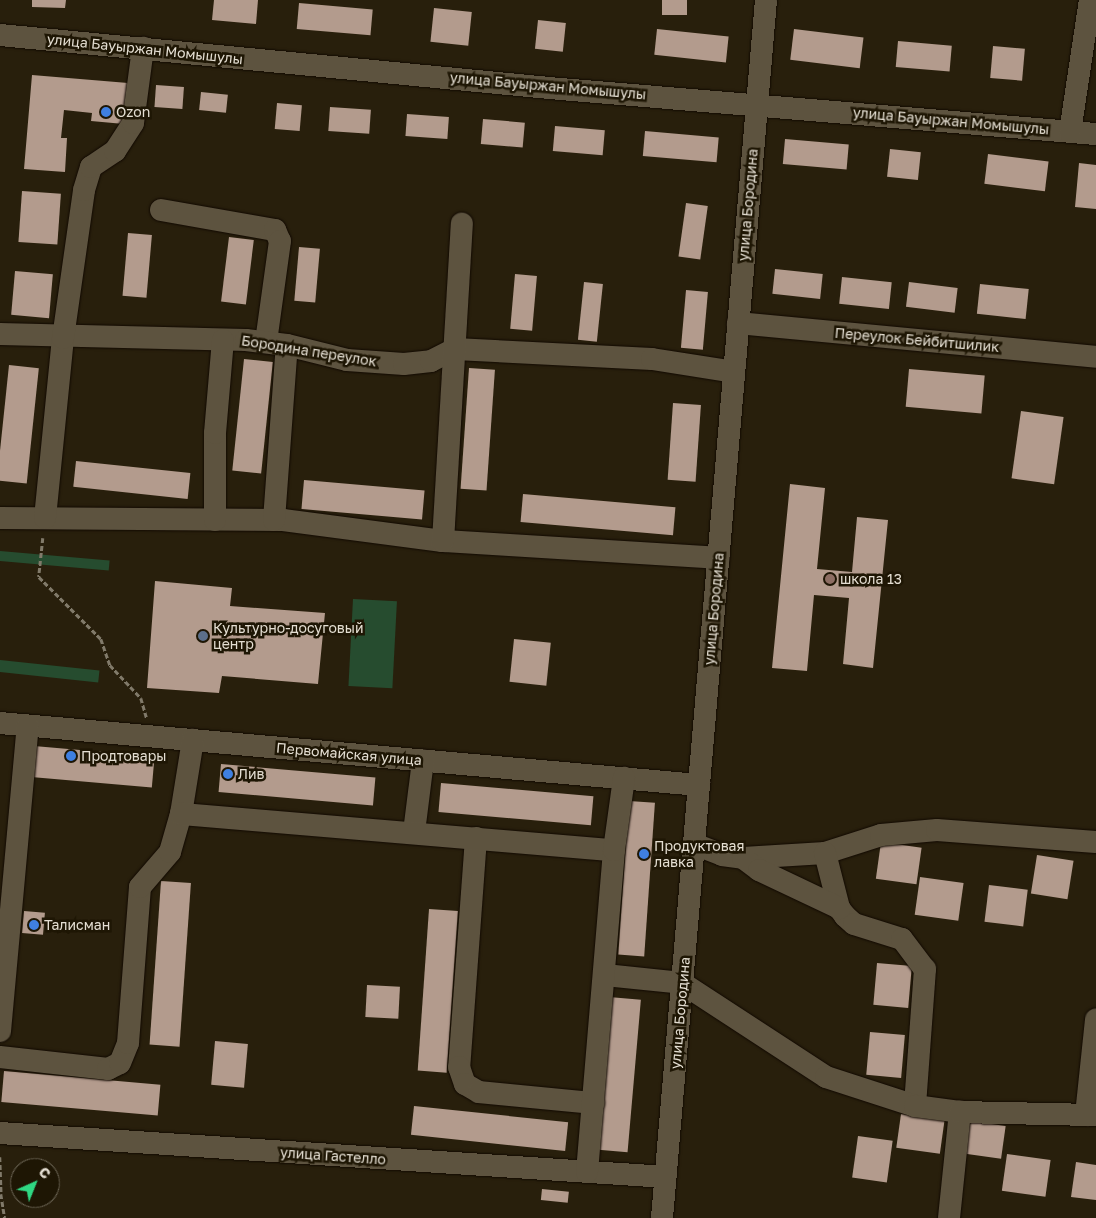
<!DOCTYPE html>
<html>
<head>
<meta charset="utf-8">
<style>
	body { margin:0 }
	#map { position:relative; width:1096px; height:1218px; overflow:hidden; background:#281f0c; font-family:"Golos Text",sans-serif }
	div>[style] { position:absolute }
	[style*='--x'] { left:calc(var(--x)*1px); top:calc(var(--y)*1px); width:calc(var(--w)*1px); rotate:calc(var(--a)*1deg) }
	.green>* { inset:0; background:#264c2f; transform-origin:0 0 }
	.building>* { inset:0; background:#b39b8d; transform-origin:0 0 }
	.path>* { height:2.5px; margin-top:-1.25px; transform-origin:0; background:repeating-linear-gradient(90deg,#817a6a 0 5px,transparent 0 7.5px) }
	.roads { filter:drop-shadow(0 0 1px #110900) drop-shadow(0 0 1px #110900) }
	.minor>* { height:22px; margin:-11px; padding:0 11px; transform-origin:11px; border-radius:11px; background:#5d533f }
	.dots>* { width:14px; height:14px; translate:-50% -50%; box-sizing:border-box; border:2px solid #1e1604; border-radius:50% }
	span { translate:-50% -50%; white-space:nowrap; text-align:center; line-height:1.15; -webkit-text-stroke:5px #1e1604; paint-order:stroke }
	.street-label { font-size:14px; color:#e4ded2 }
	.poi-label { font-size:14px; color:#e4ded2 }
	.left { translate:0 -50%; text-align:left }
	.north { position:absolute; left:10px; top:1158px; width:50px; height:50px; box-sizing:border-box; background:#1e1604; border:1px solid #6d6656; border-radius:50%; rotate:44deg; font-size:14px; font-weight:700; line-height:20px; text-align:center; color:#e4ded2 }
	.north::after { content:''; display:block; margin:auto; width:18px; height:22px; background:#2fd883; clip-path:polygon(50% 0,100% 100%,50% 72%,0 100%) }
</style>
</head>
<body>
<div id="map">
	<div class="green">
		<i style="left:0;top:551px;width:110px;height:10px;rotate:5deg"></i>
		<i style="left:353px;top:599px;width:44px;height:87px;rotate:3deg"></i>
		<i style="left:0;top:660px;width:100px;height:12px;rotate:6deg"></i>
	</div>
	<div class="building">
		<i style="clip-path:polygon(32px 0,66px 0,65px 8px,32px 7px)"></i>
		<i style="clip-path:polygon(214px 0,258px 0,256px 24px,212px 20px)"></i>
		<i style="left:662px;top:0;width:25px;height:15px"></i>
		<i style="left:299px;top:3px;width:74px;height:26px;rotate:5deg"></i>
		<i style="left:434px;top:8px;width:38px;height:34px;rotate:6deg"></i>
		<i style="left:538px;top:20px;width:28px;height:29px;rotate:6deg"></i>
		<i style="left:657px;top:29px;width:72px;height:26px;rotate:6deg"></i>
		<i style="left:794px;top:29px;width:70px;height:31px;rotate:7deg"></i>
		<i style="left:898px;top:41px;width:54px;height:26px;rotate:5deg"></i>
		<i style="left:993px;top:46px;width:32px;height:32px;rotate:5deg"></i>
		<i style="clip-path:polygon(32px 75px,128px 83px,124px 124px,91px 121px,92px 113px,64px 110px,61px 138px,67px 138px,65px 172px,24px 169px)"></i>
		<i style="left:156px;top:85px;width:28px;height:22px;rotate:4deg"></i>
		<i style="left:201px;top:92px;width:27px;height:18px;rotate:6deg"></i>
		<i style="left:277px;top:103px;width:25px;height:26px;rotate:5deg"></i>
		<i style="left:330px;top:107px;width:41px;height:24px;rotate:4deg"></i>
		<i style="left:407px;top:114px;width:42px;height:22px;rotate:4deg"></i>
		<i style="left:483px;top:119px;width:42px;height:25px;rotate:5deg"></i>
		<i style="left:555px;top:126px;width:50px;height:25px;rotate:5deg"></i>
		<i style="left:645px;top:131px;width:74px;height:25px;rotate:5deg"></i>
		<i style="left:785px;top:139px;width:64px;height:25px;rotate:5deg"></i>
		<i style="left:890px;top:149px;width:31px;height:28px;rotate:6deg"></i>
		<i style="left:988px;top:154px;width:61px;height:30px;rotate:7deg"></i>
		<i style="clip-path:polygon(1079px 163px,1096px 165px,1096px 209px,1075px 207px)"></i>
		<i style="left:22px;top:191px;width:39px;height:51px;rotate:4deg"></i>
		<i style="left:686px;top:203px;width:22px;height:54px;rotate:8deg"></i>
		<i style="left:128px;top:233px;width:24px;height:63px;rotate:5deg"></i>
		<i style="left:229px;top:237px;width:25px;height:65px;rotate:7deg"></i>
		<i style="left:299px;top:247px;width:21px;height:54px;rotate:5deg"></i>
		<i style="left:775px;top:269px;width:48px;height:25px;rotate:6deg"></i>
		<i style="left:15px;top:271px;width:38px;height:44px;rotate:5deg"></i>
		<i style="left:515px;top:274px;width:22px;height:55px;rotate:5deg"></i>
		<i style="left:842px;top:277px;width:50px;height:27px;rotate:6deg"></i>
		<i style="left:584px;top:282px;width:19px;height:58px;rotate:6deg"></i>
		<i style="left:909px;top:282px;width:49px;height:25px;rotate:7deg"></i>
		<i style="left:980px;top:284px;width:49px;height:30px;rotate:6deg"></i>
		<i style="left:686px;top:290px;width:22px;height:58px;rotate:5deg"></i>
		<i style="left:244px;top:359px;width:29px;height:112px;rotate:6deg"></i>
		<i style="left:9px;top:365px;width:30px;height:116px;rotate:6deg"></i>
		<i style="left:469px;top:368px;width:26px;height:121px;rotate:4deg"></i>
		<i style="left:909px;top:369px;width:76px;height:38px;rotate:5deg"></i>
		<i style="left:673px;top:403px;width:28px;height:77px;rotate:4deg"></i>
		<i style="left:1021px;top:411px;width:43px;height:68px;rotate:8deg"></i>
		<i style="left:76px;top:461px;width:115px;height:26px;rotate:6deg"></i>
		<i style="left:304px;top:480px;width:121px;height:29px;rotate:5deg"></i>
		<i style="clip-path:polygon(790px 484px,825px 488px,817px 569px,852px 572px,857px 517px,888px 520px,873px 668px,843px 664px,849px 598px,814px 595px,807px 671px,772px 668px)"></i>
		<i style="left:523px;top:494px;width:153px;height:28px;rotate:5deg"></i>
		<i style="clip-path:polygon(155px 581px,232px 588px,230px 606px,325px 613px,318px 684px,222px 676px,219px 693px,147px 688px)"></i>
		<i style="left:514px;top:639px;width:37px;height:43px;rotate:6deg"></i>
		<i style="left:34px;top:746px;width:121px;height:31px;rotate:5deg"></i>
		<i style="left:221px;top:764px;width:155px;height:28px;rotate:5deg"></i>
		<i style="left:441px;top:783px;width:153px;height:29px;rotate:5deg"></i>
		<i style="left:629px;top:801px;width:26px;height:154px;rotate:4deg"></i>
		<i style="left:881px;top:842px;width:41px;height:37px;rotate:8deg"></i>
		<i style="left:1037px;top:855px;width:37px;height:39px;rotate:9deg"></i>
		<i style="left:920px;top:877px;width:44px;height:38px;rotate:8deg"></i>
		<i style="left:161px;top:881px;width:30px;height:164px;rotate:4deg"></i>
		<i style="left:989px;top:885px;width:39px;height:37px;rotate:7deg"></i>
		<i style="left:429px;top:909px;width:29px;height:162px;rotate:4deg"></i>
		<i style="left:24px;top:911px;width:21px;height:22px;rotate:5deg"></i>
		<i style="left:877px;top:963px;width:35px;height:42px;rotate:5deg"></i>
		<i style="left:367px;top:985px;width:33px;height:32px;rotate:3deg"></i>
		<i style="left:609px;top:997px;width:32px;height:153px;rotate:5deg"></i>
		<i style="left:870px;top:1032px;width:35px;height:43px;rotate:5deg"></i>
		<i style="left:215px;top:1041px;width:33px;height:44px;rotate:5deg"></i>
		<i style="left:4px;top:1071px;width:157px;height:31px;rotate:5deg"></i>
		<i style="left:414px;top:1106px;width:155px;height:29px;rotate:6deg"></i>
		<i style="left:901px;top:1114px;width:44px;height:34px;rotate:8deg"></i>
		<i style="left:970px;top:1121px;width:36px;height:33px;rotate:8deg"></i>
		<i style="left:858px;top:1136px;width:35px;height:42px;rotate:8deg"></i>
		<i style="left:1007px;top:1154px;width:44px;height:37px;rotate:8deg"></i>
		<i style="clip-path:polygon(1076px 1162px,1096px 1165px,1096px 1200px,1071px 1197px)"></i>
		<i style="left:542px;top:1189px;width:27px;height:11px;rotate:6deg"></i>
	</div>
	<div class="path">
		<i style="--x:43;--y:538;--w:39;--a:96"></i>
		<i style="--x:39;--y:577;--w:88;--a:45"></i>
		<i style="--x:101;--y:639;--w:28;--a:71"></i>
		<i style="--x:110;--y:665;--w:45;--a:46.8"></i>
		<i style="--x:141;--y:698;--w:22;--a:74"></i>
		<i style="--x:0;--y:1157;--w:37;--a:88"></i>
		<i style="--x:1;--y:1194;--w:24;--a:81"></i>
	</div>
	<div class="roads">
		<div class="minor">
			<i style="--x:0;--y:35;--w:552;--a:5.51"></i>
			<i style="--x:549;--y:88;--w:549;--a:4.81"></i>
			<i style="--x:1070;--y:132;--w:134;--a:-81.4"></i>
			<i style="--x:161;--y:210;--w:116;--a:10"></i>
			<i style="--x:275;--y:230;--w:12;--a:66"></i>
			<i style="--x:280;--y:241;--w:102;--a:97.9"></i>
			<i style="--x:738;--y:323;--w:360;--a:5.4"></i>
			<i style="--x:0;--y:334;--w:246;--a:1.4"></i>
			<i style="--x:246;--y:340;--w:41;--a:7"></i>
			<i style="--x:287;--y:345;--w:62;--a:14"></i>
			<i style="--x:347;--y:360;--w:57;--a:4"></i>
			<i style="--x:404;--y:364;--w:27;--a:-6"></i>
			<i style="--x:431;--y:361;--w:27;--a:-27"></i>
			<i style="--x:455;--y:349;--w:197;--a:2.9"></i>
			<i style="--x:652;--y:359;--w:83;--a:9"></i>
			<i style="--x:0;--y:518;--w:283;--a:0.4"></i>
			<i style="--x:283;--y:520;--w:161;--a:7.5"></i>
			<i style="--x:443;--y:541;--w:276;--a:3.5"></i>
			<i style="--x:45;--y:518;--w:181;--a:-84.3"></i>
			<i style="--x:63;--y:338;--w:149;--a:-81.9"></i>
			<i style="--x:84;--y:190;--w:24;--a:-73"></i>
			<i style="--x:91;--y:167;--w:29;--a:-34"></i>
			<i style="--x:115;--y:151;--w:33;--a:-57"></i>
			<i style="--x:133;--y:123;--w:76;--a:-82.4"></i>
			<i style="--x:215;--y:520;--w:87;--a:-90"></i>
			<i style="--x:215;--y:433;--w:93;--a:-85.1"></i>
			<i style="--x:274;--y:520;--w:175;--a:-85.8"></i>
			<i style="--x:443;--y:541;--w:318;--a:-86.6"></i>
			<i style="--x:0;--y:723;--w:702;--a:5.07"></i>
			<i style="--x:181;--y:814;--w:75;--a:-80.8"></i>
			<i style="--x:414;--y:832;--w:72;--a:-82.8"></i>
			<i style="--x:476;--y:838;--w:230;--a:94.2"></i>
			<i style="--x:459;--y:1067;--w:18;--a:71"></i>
			<i style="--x:465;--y:1084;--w:16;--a:30"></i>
			<i style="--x:479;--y:1092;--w:115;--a:5.5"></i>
			<i style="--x:694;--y:844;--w:30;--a:21"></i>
			<i style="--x:722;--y:855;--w:21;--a:8"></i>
			<i style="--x:743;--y:858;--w:82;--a:-3.5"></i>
			<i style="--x:825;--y:853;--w:59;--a:-17.8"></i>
			<i style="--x:881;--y:835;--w:56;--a:-5.1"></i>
			<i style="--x:937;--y:830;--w:159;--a:4.3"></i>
			<i style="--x:825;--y:853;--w:57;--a:75.7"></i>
			<i style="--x:839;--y:908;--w:10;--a:53"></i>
			<i style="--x:845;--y:916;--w:12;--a:42"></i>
			<i style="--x:854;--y:924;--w:50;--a:17.4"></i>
			<i style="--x:902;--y:939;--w:38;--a:53"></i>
			<i style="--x:925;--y:969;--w:137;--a:94.2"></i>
			<i style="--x:743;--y:858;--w:20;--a:37"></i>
			<i style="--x:759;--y:870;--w:89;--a:25.4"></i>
			<i style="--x:605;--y:975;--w:77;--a:5.9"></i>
			<i style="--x:682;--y:983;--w:172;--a:33.1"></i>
			<i style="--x:826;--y:1077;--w:94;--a:18"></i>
			<i style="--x:915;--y:1106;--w:45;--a:7.6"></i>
			<i style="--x:0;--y:1031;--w:306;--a:-84.8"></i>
			<i style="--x:0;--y:1057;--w:109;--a:6.3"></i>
			<i style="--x:108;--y:1069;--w:13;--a:-27"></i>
			<i style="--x:120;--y:1063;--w:22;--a:-68"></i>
			<i style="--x:128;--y:1043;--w:156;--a:-85.6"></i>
			<i style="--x:140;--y:887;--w:46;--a:-49.4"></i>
			<i style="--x:170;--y:852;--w:40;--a:-74"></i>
			<i style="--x:181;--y:814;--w:434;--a:4.8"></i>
			<i style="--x:1086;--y:1115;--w:96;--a:-84"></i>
			<i style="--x:0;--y:1133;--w:667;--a:3.78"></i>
			<i style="--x:587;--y:1172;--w:323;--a:-85.2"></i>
			<i style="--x:614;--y:850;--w:73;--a:-82.1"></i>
			<i style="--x:662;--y:1218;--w:1222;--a:-85.12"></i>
			<i style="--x:949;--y:1218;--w:107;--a:-84.1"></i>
			<i style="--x:960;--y:1112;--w:136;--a:1.3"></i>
		</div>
	</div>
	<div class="dots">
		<i style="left:106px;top:112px;background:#3f7fe0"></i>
		<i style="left:830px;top:579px;background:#8d6e63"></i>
		<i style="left:203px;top:636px;background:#5c6f8a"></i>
		<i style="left:71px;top:756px;background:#3f7fe0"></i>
		<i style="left:228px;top:774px;background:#3f7fe0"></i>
		<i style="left:644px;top:854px;background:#3f7fe0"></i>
		<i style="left:34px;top:925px;background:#3f7fe0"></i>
	</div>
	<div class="street-label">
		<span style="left:145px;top:49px;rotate:6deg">улица Бауыржан Момышулы</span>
		<span style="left:548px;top:86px;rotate:5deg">улица Бауыржан Момышулы</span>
		<span style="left:951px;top:121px;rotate:5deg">улица Бауыржан Момышулы</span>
		<span style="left:748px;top:205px;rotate:-85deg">улица Бородина</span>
		<span style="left:917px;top:340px;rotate:5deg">Переулок Бейбитшилик</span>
		<span style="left:309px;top:351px;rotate:9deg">Бородина переулок</span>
		<span style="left:714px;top:609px;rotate:-85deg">улица Бородина</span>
		<span style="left:349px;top:754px;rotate:5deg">Первомайская улица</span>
		<span style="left:680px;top:1013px;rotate:-85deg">улица Бородина</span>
		<span style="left:333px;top:1156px;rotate:4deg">улица Гастелло</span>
	</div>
	<div class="poi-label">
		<span class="left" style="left:116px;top:112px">Ozon</span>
		<span class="left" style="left:840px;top:579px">школа 13</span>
		<span class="left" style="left:213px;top:636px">Культурно-досуговый<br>центр</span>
		<span class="left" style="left:81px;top:756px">Продтовары</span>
		<span class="left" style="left:238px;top:774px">Лив</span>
		<span class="left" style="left:654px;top:854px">Продуктовая<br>лавка</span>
		<span class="left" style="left:44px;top:925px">Талисман</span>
	</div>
	<div class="north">С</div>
</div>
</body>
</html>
